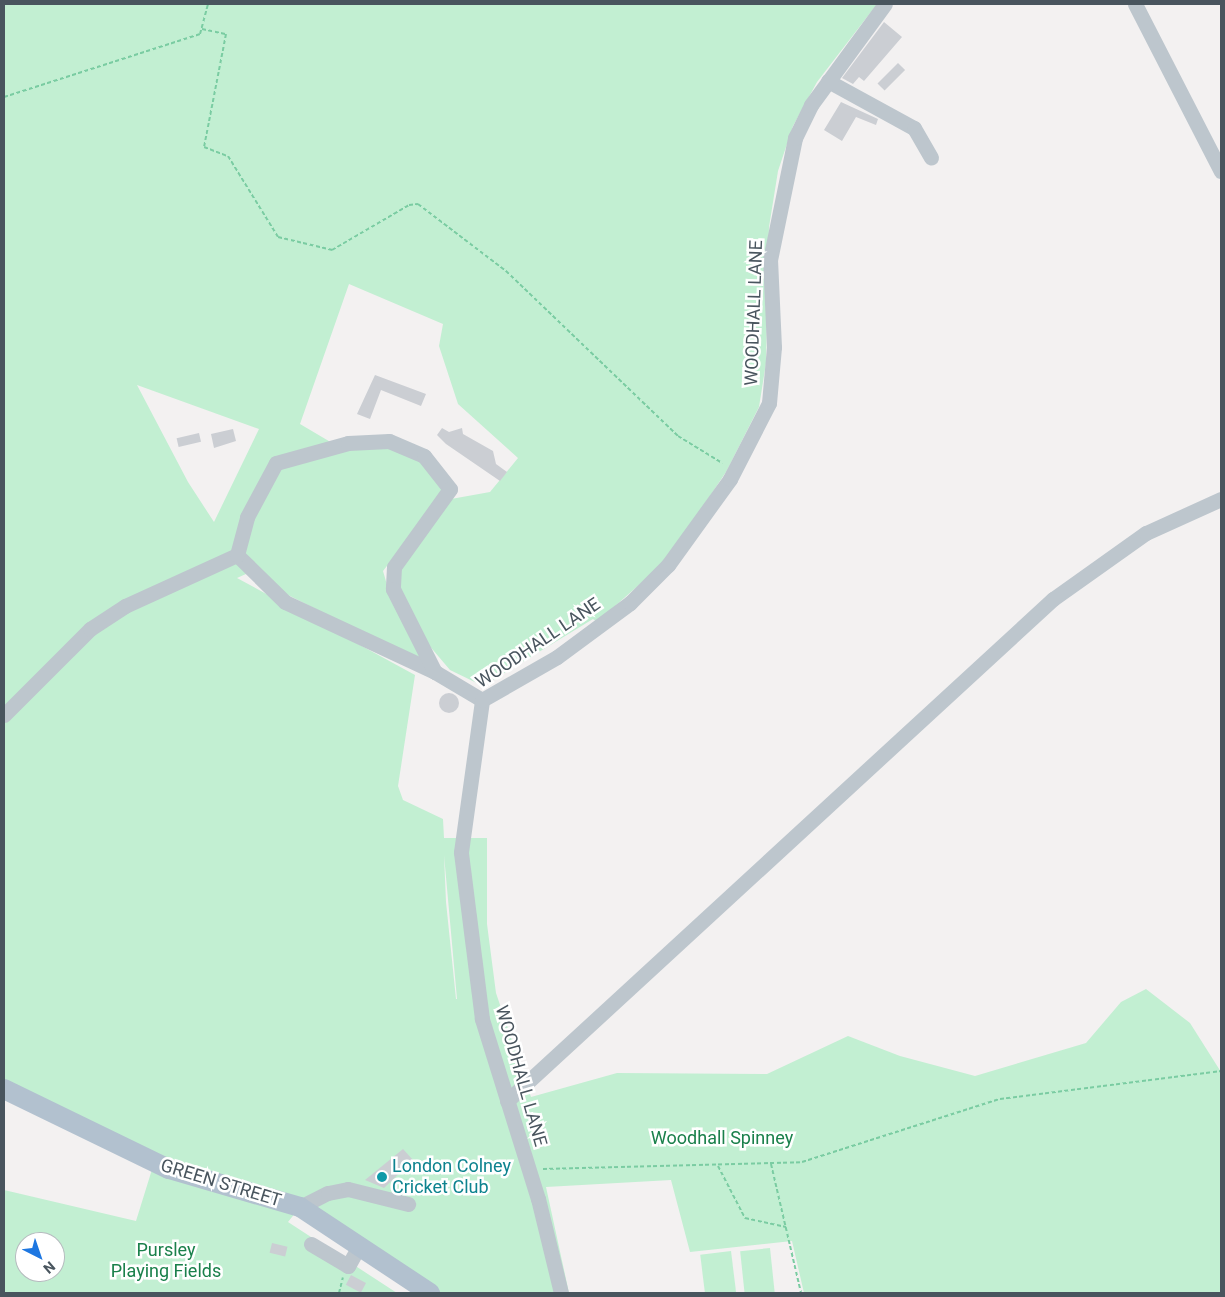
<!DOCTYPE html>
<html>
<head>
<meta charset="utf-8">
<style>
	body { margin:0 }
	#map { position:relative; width:1225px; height:1297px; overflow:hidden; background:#f3f1f1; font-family:Roboto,sans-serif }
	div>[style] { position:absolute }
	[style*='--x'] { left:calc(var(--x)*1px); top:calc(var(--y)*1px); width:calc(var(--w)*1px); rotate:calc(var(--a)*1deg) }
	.green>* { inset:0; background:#c2efd2; transform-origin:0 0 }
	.building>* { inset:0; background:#cbced3; transform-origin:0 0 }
	.round { border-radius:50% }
	.path>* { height:2px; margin-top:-1px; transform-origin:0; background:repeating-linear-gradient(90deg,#7acca2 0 4px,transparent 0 6.5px) }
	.minor>* { height:15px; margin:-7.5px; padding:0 7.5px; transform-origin:7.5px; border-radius:7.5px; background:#bdc6cd }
	.major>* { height:20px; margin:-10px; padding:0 10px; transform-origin:10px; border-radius:10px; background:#b2c1cf }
	.dots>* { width:14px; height:14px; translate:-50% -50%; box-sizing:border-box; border:2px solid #fff; border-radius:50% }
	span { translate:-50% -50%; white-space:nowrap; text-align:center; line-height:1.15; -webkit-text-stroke:5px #fff; paint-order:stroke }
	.street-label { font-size:18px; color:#49555e }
	.park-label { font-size:18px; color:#1a804b }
	.culture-label { font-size:18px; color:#0d838f }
	.left { translate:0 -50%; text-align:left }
	.frame { position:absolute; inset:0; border:5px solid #49555e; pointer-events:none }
	.north { position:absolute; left:15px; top:1232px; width:50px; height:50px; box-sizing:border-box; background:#fff; border:1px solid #b6bbbf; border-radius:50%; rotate:139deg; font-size:14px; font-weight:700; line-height:20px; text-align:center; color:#49555e }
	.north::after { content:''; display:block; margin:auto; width:18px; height:22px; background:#1e77e1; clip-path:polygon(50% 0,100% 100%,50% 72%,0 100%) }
</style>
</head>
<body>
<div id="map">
	<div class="green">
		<i style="clip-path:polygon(evenodd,4px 4px,877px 4px,817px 82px,793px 126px,778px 171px,769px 227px,766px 363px,759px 407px,726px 472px,667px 560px,597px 622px,593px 619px,483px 686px,450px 670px,422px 637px,397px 590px,400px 566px,451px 499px,490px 492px,518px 458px,458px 404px,439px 346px,443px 324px,349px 284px,300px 424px,344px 450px,385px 446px,421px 461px,445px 491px,383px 571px,392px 602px,429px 666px,284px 593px,257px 569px,237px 578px,415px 675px,398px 786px,403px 800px,443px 819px,444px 838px,487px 838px,487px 924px,496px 993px,531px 1097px,617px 1073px,767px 1074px,848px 1036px,900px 1056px,975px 1076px,1086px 1043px,1121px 1002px,1146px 989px,1190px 1023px,1221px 1072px,1221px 1293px,804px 1293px,792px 1241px,690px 1252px,671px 1180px,546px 1187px,569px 1293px,434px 1293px,361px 1239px,173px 1166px,4px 1081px,4px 4px,137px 385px,259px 429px,214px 522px,188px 482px,137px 385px,4px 4px,444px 855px,457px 999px,456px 999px,446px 902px,444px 855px)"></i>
		<i style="clip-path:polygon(evenodd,154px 1163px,300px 1207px,288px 1222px,397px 1293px,4px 1293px,4px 1190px,136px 1221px,154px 1163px,25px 1242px,55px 1242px,55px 1272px,25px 1272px,25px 1242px)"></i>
		<i style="left:770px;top:1248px;width:45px;height:30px;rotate:84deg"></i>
		<i style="left:731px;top:1251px;width:42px;height:31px;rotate:83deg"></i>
	</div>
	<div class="building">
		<i style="clip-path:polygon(884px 22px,902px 37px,864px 81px,859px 77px,853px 84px,842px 78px)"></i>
		<i style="left:898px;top:63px;width:10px;height:29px;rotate:45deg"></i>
		<i style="clip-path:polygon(841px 102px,878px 119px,876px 125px,856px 117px,842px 141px,824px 130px)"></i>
		<i style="clip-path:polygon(375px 375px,426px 394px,421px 406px,381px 390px,370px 419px,357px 414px)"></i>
		<i style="clip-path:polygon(442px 428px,449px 432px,462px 428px,463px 434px,493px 451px,496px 464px,507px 472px,500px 481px,446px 444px,437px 435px)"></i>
		<i style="clip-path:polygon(233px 429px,236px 441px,214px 448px,211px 434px)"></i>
		<i style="left:199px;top:433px;width:9px;height:23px;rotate:77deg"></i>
		<i class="round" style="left:439px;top:693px;width:20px;height:20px"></i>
		<i style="clip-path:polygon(403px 1149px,413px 1160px,384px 1188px,365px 1180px)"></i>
		<i style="left:272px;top:1243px;width:16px;height:10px;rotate:14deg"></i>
		<i style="left:351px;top:1275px;width:17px;height:11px;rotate:28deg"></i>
	</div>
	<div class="path">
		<i style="--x:202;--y:29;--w:25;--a:12"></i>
		<i style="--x:226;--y:34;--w:115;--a:101"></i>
		<i style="--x:204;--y:147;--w:26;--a:21"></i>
		<i style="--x:228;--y:156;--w:95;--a:58.3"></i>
		<i style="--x:278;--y:237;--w:56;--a:13.5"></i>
		<i style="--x:332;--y:250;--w:89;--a:-30.3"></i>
		<i style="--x:409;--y:205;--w:9;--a:-6"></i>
		<i style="--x:418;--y:204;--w:111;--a:37.3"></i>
		<i style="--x:506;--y:271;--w:238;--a:43.8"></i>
		<i style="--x:678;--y:436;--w:52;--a:31.5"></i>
		<i style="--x:4;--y:97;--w:206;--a:-17.8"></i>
		<i style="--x:200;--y:34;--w:31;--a:-75"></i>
		<i style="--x:771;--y:1164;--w:132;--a:76.9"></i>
		<i style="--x:718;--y:1166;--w:59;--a:62.6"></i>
		<i style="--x:745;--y:1218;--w:42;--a:12.4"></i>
		<i style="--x:543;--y:1169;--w:259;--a:-1.5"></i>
		<i style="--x:802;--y:1162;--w:208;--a:-17.7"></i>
		<i style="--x:1000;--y:1099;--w:223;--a:-7.2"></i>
		<i style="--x:339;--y:1293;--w:16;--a:-76"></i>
	</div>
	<div class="minor">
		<i style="--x:1135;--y:4;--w:188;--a:62.8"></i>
		<i style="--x:828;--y:81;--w:98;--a:28.7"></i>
		<i style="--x:914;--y:128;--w:34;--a:60"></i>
		<i style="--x:237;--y:555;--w:67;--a:44.4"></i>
		<i style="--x:285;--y:602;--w:166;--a:25"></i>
		<i style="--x:435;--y:672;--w:55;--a:30.8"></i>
		<i style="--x:4;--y:715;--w:122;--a:-45"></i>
		<i style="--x:90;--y:629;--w:42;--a:-33.3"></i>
		<i style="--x:125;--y:606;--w:123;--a:-24.5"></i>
		<i style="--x:237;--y:555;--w:39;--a:-75"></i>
		<i style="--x:247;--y:517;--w:61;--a:-61.8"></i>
		<i style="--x:276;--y:463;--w:75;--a:-15.5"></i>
		<i style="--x:348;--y:443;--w:41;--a:-2.8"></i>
		<i style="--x:389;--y:441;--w:38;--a:23"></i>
		<i style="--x:424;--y:456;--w:42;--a:51.8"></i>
		<i style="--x:450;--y:489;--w:96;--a:125.7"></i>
		<i style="--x:394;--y:567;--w:22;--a:93"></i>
		<i style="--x:393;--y:589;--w:93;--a:63.2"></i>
		<i style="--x:507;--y:1101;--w:742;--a:-42.6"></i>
		<i style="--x:1053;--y:599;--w:114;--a:-35.4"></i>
		<i style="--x:1146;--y:533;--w:82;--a:-24.4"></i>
		<i style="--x:300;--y:1207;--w:31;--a:-27"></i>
		<i style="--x:328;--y:1193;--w:20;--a:-11"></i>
		<i style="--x:348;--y:1189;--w:62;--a:14"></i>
		<i style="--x:311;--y:1244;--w:43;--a:30.7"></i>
		<i style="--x:348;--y:1266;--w:25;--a:-61"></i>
		<i style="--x:561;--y:1293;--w:97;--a:-103.7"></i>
		<i style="--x:538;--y:1199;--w:189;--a:-107.3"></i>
		<i style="--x:482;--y:1019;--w:168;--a:-97.2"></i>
		<i style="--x:461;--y:852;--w:153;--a:-82.1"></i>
		<i style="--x:482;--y:700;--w:86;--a:-29.8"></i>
		<i style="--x:557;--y:657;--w:91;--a:-36.5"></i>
		<i style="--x:630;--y:603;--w:54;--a:-45"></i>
		<i style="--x:668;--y:565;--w:106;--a:-54.2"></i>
		<i style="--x:730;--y:479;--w:85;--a:-62.8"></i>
		<i style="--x:769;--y:403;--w:56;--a:-84.9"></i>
		<i style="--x:774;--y:347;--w:87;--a:-92.6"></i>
		<i style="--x:770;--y:260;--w:125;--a:-78.4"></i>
		<i style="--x:795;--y:138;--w:37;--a:-64"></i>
		<i style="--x:811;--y:105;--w:125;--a:-53.8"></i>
	</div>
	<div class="major">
		<i style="--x:4;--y:1089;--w:183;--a:25.9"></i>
		<i style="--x:169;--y:1169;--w:136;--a:16.2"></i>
		<i style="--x:300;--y:1207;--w:156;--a:33.5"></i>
	</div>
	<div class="dots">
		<i style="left:382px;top:1177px;background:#0f9aa8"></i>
	</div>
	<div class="street-label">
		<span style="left:754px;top:313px;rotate:-88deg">WOODHALL LANE</span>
		<span style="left:538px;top:643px;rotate:-34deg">WOODHALL LANE</span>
		<span style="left:521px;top:1076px;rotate:74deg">WOODHALL LANE</span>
		<span style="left:221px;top:1183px;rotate:17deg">GREEN STREET</span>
	</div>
	<div class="park-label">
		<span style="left:722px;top:1138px">Woodhall Spinney</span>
		<span style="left:166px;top:1261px">Pursley<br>Playing Fields</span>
	</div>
	<div class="culture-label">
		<span class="left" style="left:392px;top:1177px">London Colney<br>Cricket Club</span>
	</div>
	<div class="frame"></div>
	<div class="north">N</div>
</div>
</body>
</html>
